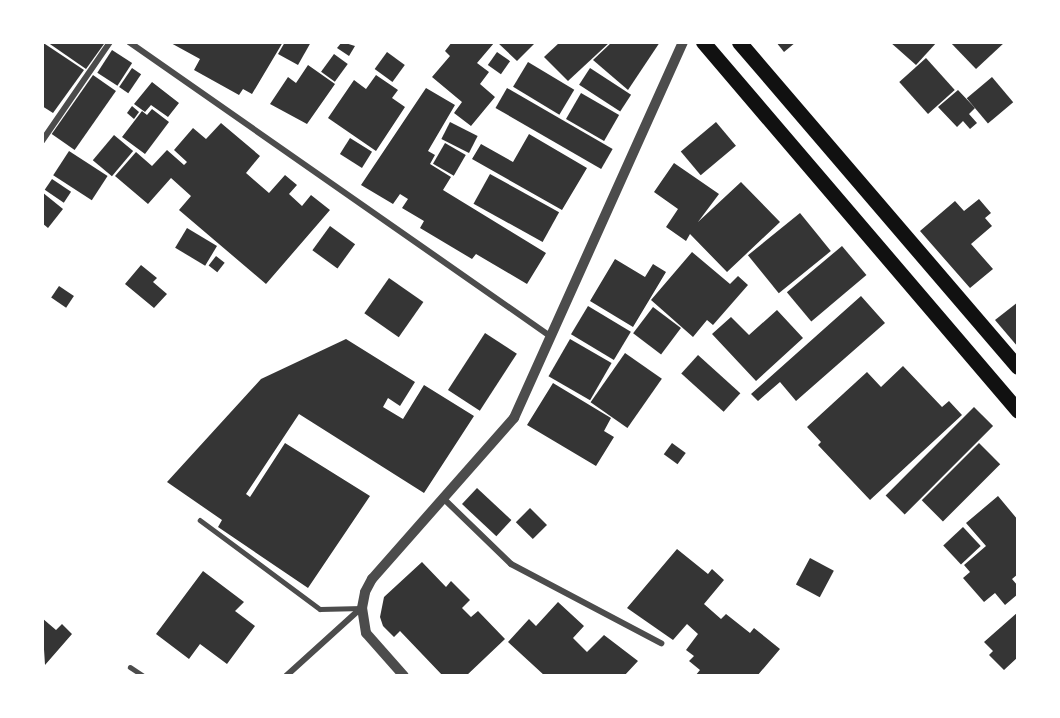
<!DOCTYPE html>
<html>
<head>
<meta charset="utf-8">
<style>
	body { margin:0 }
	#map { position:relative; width:1060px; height:718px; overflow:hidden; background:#fff; font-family:Mulish,sans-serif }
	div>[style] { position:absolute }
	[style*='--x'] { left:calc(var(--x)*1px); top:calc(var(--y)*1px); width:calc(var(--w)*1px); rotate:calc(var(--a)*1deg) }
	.building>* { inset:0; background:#353535; transform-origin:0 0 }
	.service>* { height:4.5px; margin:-2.25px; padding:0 2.25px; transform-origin:2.25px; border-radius:2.25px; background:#4c4c4c }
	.minor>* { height:6px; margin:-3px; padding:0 3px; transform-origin:3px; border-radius:3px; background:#4c4c4c }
	.tertiary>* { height:10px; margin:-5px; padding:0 5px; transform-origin:5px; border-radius:5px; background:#4c4c4c }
	.primary>* { height:15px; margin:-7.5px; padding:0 7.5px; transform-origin:7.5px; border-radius:7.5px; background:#111 }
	span { translate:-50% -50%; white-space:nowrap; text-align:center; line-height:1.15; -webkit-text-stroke:6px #fff; paint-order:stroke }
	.frame { position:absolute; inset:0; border:44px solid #fff; pointer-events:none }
</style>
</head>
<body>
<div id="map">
	<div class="building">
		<i style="clip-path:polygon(42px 42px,84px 70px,53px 113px,42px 106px)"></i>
		<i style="clip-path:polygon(47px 42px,101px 42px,104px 44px,86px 69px)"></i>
		<i style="clip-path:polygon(169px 42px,283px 42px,252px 94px,243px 89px,239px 95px,194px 70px,200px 59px)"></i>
		<i style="clip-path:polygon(285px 42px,311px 42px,298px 65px,278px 54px)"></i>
		<i style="clip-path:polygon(342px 42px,355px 46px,349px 56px,337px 48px)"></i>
		<i style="clip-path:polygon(452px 42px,494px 43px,477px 63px,489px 72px,480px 84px,495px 97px,471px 126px,454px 113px,462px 102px,432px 77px,450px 56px,445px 51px)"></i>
		<i style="clip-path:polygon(497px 42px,532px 42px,534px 44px,517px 61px)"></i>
		<i style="clip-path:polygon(560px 42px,610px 42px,568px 81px,544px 57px)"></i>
		<i style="clip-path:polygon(612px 42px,660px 42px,628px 90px,593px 60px)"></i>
		<i style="clip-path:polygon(776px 42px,796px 42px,784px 52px)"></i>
		<i style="clip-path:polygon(890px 42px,937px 42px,916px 65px)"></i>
		<i style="clip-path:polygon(950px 42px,1005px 42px,976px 69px)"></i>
		<i style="left:112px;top:50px;width:24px;height:27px;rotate:33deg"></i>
		<i style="left:387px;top:52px;width:22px;height:21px;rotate:36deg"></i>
		<i style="left:497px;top:52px;width:16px;height:16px;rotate:35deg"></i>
		<i style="left:334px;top:54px;width:17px;height:22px;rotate:36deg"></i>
		<i style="left:926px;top:58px;width:43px;height:36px;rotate:48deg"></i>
		<i style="left:528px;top:62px;width:54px;height:29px;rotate:31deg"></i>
		<i style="clip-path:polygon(308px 65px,335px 84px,307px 124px,270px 104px,288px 77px,296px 83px)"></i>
		<i style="left:132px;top:68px;width:11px;height:23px;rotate:34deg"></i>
		<i style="left:590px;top:68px;width:49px;height:20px;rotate:33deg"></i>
		<i style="left:93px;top:75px;width:28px;height:72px;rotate:35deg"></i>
		<i style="clip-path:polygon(376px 75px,398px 90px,392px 98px,405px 107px,376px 151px,328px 118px,354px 80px,366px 89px)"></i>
		<i style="left:992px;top:77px;width:33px;height:33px;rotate:50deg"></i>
		<i style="clip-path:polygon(152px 82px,179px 103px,168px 117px,151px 105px,145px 112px,134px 104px)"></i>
		<i style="clip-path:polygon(426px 88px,455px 105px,428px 151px,435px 155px,430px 164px,451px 177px,443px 190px,546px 253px,527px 284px,476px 254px,472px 259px,420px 228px,424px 221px,402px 208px,408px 199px,400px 194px,393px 204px,361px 185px)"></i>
		<i style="left:507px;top:88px;width:122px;height:23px;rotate:30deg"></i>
		<i style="clip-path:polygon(958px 90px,975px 108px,969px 114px,977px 123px,970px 129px,963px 121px,957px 127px,938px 107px)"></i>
		<i style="left:581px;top:93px;width:44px;height:30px;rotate:30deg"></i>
		<i style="clip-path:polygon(132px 106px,139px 112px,134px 119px,127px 113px)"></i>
		<i style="clip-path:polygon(152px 109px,169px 122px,145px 154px,122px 137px,142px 111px,147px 115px)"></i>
		<i style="left:450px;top:122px;width:31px;height:19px;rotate:27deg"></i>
		<i style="left:716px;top:122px;width:31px;height:46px;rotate:50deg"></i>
		<i style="clip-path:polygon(221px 123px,260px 156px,246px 173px,269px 193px,285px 175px,297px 185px,289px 194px,302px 206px,311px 195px,330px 210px,266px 284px,179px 210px,191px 196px,171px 178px,148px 204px,115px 176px,136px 152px,152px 166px,167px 150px,184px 165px,187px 162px,174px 150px,193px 128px,206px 139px)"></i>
		<i style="clip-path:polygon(529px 134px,587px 168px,562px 210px,472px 159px,481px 144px,513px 162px)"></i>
		<i style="left:114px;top:135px;width:25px;height:33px;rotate:40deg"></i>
		<i style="left:350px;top:138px;width:26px;height:19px;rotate:32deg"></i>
		<i style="left:445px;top:143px;width:24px;height:24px;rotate:30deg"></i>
		<i style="left:69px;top:151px;width:46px;height:29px;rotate:33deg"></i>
		<i style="clip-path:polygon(674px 163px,719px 194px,698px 222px,741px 182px,780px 222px,727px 272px,690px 234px,686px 241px,666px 227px,678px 209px,654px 192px)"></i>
		<i style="left:490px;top:174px;width:79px;height:34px;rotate:29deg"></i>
		<i style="left:52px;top:179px;width:23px;height:13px;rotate:34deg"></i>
		<i style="clip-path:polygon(42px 192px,63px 209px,48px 228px,42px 223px)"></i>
		<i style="clip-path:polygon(979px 199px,991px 213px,985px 218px,992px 226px,971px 244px,993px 269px,970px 288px,920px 231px,955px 201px,964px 211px)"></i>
		<i style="left:800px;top:213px;width:49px;height:67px;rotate:51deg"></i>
		<i style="left:330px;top:226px;width:31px;height:30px;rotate:36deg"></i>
		<i style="left:187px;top:228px;width:35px;height:23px;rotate:31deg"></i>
		<i style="left:842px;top:246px;width:38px;height:72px;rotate:50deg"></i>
		<i style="clip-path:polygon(692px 252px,730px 284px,738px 276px,748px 285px,713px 325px,707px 320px,693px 337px,651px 300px)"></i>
		<i style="left:216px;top:256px;width:11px;height:12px;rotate:38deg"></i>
		<i style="clip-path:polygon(615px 259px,645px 277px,653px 264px,666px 272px,633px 327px,590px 301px)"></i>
		<i style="clip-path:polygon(141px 265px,157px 278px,153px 282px,167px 294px,154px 308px,125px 284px)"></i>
		<i style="left:389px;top:278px;width:42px;height:43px;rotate:35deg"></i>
		<i style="left:59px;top:286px;width:18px;height:14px;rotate:34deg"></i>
		<i style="clip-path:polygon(861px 296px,885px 323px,796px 401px,780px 382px,758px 401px,751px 394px)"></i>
		<i style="clip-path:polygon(1018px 302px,1018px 347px,995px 320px)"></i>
		<i style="left:588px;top:306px;width:50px;height:33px;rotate:31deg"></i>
		<i style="left:653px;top:307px;width:35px;height:33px;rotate:37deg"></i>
		<i style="clip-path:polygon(777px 310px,803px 338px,756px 381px,712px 334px,731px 317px,749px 335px)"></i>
		<i style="left:485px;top:333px;width:38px;height:68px;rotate:33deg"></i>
		<i style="clip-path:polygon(346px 339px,415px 382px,400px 406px,388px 398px,383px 407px,403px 419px,424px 385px,474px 416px,424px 493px,299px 414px,246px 494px,250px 497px,285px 443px,370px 496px,308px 588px,218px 527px,222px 520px,167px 482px,261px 379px)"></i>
		<i style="left:570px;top:339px;width:48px;height:43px;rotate:30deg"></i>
		<i style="left:625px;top:353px;width:45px;height:60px;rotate:35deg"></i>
		<i style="left:698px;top:355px;width:57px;height:25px;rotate:42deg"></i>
		<i style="clip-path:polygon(903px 366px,942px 407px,949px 401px,962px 415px,870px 500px,818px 445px,821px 442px,807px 427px,867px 372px,881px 387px)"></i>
		<i style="clip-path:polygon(553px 383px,611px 418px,604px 431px,614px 437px,596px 466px,527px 425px)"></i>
		<i style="left:974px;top:407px;width:27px;height:125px;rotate:45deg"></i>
		<i style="left:672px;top:443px;width:17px;height:14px;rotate:36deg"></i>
		<i style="left:979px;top:443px;width:30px;height:81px;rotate:45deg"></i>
		<i style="left:477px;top:488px;width:47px;height:22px;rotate:43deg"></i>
		<i style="clip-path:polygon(998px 496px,1018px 520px,1018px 574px,1012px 579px,1018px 586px,1018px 594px,1005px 605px,995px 593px,984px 602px,963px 578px,970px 572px,964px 565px,986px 546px,966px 523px)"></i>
		<i style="left:530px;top:508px;width:24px;height:20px;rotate:45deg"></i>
		<i style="left:963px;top:527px;width:26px;height:27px;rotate:47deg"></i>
		<i style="clip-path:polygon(677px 549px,708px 574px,712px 569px,724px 580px,704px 604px,721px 619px,726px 614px,750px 633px,754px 628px,780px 649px,757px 676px,695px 676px,700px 670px,689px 661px,694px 656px,686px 650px,698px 634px,687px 624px,673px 640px,627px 608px)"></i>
		<i style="left:810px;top:558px;width:27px;height:30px;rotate:28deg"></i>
		<i style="clip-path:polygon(422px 562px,446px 587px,451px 581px,470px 600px,462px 608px,471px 617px,478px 611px,505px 639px,466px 676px,443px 676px,400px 631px,394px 637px,383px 626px,380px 617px,384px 597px)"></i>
		<i style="clip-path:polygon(203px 571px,244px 602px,235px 611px,255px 626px,227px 664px,200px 644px,189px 659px,156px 634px)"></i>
		<i style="clip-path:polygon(558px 602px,584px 626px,573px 638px,587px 652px,604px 635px,638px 661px,624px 676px,545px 676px,508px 642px,529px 619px,536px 626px)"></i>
		<i style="clip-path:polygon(1018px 612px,1018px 657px,1004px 670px,989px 655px,993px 651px,984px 642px)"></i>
		<i style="clip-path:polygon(42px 618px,56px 630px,62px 624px,72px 634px,45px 665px)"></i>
	</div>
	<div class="service">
		<i style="--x:200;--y:520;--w:149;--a:36.6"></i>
		<i style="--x:320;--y:609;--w:42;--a:-1.4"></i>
		<i style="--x:130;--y:667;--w:17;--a:33"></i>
	</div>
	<div class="minor">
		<i style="--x:129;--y:42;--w:513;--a:34.93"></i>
		<i style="--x:42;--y:141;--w:120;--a:-55.5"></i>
		<i style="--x:445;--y:500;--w:92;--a:44.1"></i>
		<i style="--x:511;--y:564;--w:170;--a:27.8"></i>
		<i style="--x:286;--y:676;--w:101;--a:-42.2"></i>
	</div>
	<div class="tertiary">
		<i style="--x:404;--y:676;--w:57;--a:-131.5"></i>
		<i style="--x:366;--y:633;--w:25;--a:-99"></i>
		<i style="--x:362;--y:608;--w:16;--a:-79"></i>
		<i style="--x:365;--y:592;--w:15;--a:-62"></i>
		<i style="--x:372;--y:579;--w:215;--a:-48.6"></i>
		<i style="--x:514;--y:418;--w:412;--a:-65.8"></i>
	</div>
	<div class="primary">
		<i style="--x:703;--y:42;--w:485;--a:49.5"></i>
		<i style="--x:739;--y:42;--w:428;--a:49.4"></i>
	</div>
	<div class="frame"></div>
</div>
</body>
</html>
